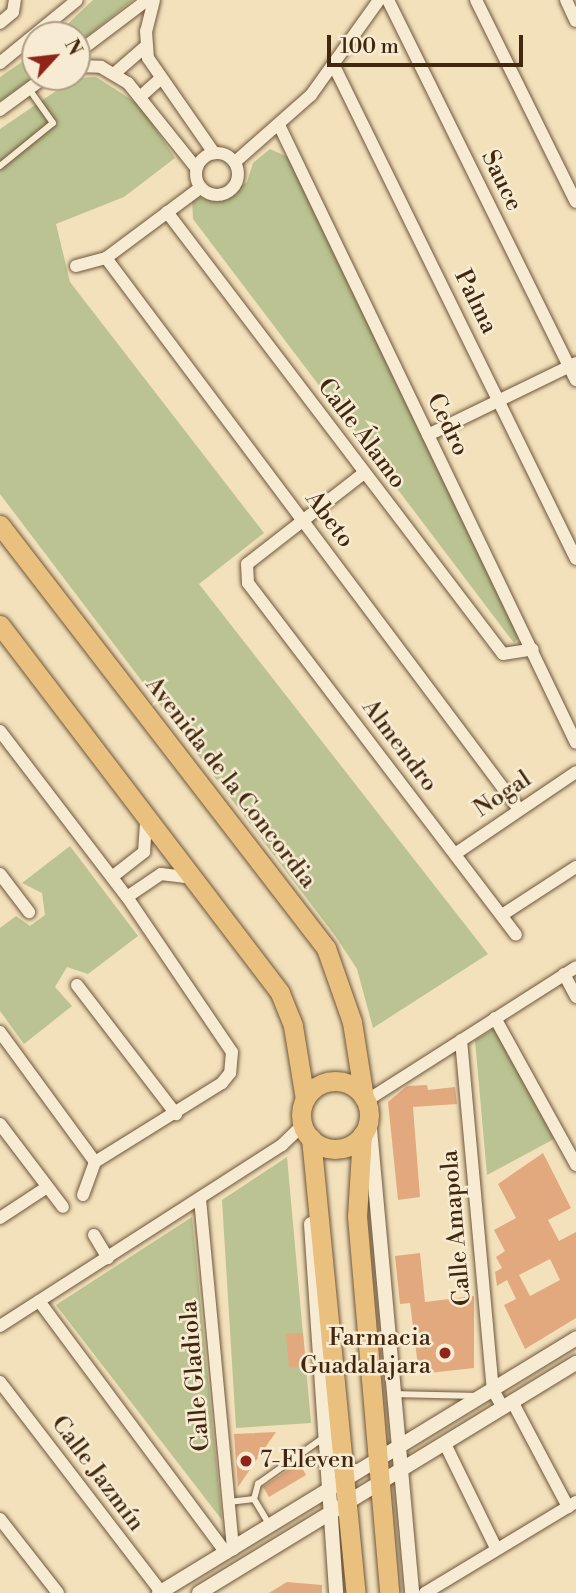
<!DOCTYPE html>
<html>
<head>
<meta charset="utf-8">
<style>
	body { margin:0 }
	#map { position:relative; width:576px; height:1593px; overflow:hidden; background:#f3e1bc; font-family:"Libre Bodoni",serif }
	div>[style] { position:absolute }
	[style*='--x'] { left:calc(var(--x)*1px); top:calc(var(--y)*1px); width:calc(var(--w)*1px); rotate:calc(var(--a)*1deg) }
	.green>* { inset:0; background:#bac391 }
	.building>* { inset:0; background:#e2a97e }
	.roads { filter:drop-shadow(0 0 2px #6e563a) drop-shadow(0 0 2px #6e563a) }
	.service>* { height:6px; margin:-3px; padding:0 3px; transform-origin:3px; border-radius:3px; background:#f7ecd3 }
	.minor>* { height:12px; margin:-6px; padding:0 6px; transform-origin:6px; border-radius:6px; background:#f7ecd3 }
	.minor>.ring { margin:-6px; padding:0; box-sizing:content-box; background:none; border:12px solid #f7ecd3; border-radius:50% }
	.tertiary>* { height:14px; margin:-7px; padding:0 7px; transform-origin:7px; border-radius:7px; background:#f7ecd3 }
	.primary>* { height:19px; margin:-9.5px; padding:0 9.5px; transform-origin:9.5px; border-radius:9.5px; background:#eac07e }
	.primary>.ring { margin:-9.5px; padding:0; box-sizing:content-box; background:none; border:19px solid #eac07e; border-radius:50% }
	.dots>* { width:19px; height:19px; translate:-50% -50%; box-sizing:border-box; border:4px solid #f7ecd3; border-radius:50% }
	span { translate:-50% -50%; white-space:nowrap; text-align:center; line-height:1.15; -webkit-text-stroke:5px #f7ecd3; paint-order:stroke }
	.street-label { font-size:24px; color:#42270f }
	.poi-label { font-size:24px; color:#42270f }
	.right { translate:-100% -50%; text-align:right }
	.left { translate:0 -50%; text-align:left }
	.north { position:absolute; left:21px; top:21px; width:70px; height:70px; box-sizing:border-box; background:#f7ecd3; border:2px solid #af9d85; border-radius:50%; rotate:63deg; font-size:19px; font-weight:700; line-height:28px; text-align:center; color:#42270f }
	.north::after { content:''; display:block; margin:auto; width:24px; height:32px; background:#8f2418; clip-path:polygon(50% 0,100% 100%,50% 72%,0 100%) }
	.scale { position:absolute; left:327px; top:35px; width:196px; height:32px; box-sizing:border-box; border:4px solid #42270f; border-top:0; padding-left:9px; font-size:21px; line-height:24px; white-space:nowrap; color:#42270f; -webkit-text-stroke:5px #f7ecd3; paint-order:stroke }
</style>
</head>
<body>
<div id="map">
	<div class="green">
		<i style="clip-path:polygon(93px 0,133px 0,77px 44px,77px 35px,56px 35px)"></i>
		<i style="clip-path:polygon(35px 53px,35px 76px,0 101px,0 77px)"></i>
		<i style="clip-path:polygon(96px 77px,140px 105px,175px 158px,124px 197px,56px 224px,70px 282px,264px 533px,199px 584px,488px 954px,373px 1028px,357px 969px,336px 937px,0 494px,0 129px,75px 78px)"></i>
		<i style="clip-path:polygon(270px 149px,288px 157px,522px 635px,514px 643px,193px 219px,192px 198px,223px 199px,247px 182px,253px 163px)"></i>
		<i style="clip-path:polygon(70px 846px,138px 936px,88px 974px,67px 967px,55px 987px,72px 1006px,24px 1044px,0 1011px,0 928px,16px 916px,30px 926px,45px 915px,42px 893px,22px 883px)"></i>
		<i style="clip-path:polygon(495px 1029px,554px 1139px,487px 1175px,475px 1040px)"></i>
		<i style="clip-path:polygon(287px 1157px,311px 1423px,236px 1428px,222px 1200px)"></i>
		<i style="clip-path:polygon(192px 1217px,222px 1520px,56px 1305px)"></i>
	</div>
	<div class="building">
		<i style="clip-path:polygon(427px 1085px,428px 1090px,455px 1087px,457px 1104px,413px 1107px,420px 1197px,398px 1200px,388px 1102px,407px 1086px)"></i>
		<i style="clip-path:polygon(evenodd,543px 1153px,571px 1208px,548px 1220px,559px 1241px,576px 1232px,576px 1318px,525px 1349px,504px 1305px,516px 1299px,507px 1280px,497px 1286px,495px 1272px,502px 1268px,496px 1257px,505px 1251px,494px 1230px,516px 1218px,498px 1184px,543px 1153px,550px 1259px,560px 1280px,530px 1296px,519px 1275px,550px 1259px)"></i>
		<i style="clip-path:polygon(420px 1253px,425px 1302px,474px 1296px,474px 1368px,429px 1373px,418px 1366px,410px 1303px,400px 1304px,395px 1256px)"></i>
		<i style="clip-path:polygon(296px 1333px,303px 1333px,306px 1366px,289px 1368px,286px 1334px)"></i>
		<i style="clip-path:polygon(276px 1432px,255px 1462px,238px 1487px,234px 1434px)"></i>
		<i style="clip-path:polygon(299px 1463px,306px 1475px,269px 1497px,263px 1487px)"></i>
		<i style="clip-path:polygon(287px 1582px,322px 1585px,322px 1593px,269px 1593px)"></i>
	</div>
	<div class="roads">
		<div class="service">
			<i style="--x:0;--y:166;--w:68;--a:-39.1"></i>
			<i style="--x:53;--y:123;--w:42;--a:-125.2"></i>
			<i style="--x:394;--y:1394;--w:82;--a:1.4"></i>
			<i style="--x:229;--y:1502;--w:25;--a:-7"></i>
			<i style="--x:269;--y:1524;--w:29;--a:-121"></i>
			<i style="--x:254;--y:1499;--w:16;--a:-75"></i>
			<i style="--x:258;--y:1484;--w:80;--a:-35.3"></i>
		</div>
		<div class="minor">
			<i style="--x:154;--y:0;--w:32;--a:104"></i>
			<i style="--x:146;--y:31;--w:27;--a:86"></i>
			<i style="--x:148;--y:58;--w:116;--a:55.2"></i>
			<i style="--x:388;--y:0;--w:424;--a:63.7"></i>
			<i style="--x:476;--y:0;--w:225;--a:63.7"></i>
			<i style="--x:566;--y:0;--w:23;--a:65"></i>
			<i style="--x:0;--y:23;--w:17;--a:-40"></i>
			<i style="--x:13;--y:12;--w:12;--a:-81"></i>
			<i style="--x:77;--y:53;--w:88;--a:-37.1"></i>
			<i style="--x:0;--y:63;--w:99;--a:-39.3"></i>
			<i style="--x:77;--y:66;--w:24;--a:2"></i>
			<i style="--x:101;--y:67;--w:31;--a:31"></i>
			<i style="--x:128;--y:83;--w:109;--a:51.3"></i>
			<i style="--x:334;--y:66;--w:549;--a:63.85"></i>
			<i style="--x:115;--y:73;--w:40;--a:-41"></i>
			<i style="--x:140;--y:97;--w:27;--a:-42"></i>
			<i style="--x:0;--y:110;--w:56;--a:-36.3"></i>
			<i style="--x:280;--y:127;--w:683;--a:64.33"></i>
			<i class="ring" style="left:196px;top:153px;width:30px;height:30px"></i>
			<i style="--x:235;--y:162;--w:101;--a:-41.4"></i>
			<i style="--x:311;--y:95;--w:117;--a:-54.4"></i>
			<i style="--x:167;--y:212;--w:555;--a:52.76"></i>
			<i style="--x:503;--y:654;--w:30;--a:-9"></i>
			<i style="--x:106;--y:258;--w:687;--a:53.16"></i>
			<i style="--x:76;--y:266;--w:31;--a:-15"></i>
			<i style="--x:106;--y:258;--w:117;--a:-36.7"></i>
			<i style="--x:428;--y:435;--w:165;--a:-25.9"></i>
			<i style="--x:364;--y:473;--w:148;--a:142.1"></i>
			<i style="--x:247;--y:564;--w:19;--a:87"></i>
			<i style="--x:248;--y:583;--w:442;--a:52.7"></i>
			<i style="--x:0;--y:731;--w:209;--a:52.6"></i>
			<i style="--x:127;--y:897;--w:187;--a:55.9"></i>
			<i style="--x:232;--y:1052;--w:21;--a:95"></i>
			<i style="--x:230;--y:1073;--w:13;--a:129"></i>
			<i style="--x:222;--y:1083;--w:150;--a:148.1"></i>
			<i style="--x:455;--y:854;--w:146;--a:-34.1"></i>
			<i style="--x:0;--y:874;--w:48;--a:52.7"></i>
			<i style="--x:112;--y:877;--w:41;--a:-38"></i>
			<i style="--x:144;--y:852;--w:32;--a:-86"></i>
			<i style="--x:127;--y:897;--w:41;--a:-34.1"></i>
			<i style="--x:161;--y:874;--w:31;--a:7"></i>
			<i style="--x:502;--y:915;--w:88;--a:-33"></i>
			<i style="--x:564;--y:974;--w:26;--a:62"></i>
			<i style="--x:77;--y:985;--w:163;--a:52.5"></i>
			<i style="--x:495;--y:1018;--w:168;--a:61.1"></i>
			<i style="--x:0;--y:1032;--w:161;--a:53.8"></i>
			<i style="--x:461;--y:1040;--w:351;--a:84.8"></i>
			<i style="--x:493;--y:1390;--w:21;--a:61"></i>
			<i style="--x:366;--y:1101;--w:249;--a:-32.5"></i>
			<i style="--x:0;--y:1124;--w:104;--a:52.8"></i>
			<i style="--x:83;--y:1195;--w:35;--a:-70"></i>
			<i style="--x:200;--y:1199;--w:352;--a:84.6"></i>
			<i style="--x:0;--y:1218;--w:56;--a:-33.4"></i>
			<i style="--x:94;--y:1235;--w:27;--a:59"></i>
			<i style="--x:39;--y:1301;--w:314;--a:53.4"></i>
			<i style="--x:0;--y:1326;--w:335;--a:-32.7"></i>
			<i style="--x:282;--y:1145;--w:29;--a:-44"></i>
			<i style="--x:0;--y:1382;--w:265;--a:52.5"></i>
			<i style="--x:513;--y:1403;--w:118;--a:62.1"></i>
			<i style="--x:445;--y:1444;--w:116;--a:63.9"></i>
			<i style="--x:0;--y:1519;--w:94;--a:51.9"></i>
			<i style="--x:425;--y:1593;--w:176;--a:-31.1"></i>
		</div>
		<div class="tertiary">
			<i style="--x:369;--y:1118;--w:477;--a:84.8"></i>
			<i style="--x:311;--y:1224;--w:370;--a:86.1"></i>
			<i style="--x:159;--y:1593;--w:489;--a:-31.4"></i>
			<i style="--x:199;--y:1593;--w:442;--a:-31.4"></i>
		</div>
		<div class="primary">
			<i style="--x:0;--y:525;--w:534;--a:52.38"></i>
			<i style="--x:326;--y:948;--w:78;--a:70.6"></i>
			<i style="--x:352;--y:1022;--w:77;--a:81"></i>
			<i style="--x:0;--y:625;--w:462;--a:52.7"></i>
			<i style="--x:280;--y:993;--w:35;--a:68"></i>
			<i style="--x:293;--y:1026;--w:74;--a:80.7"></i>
			<i class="ring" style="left:301px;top:1081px;width:49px;height:49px"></i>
			<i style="--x:362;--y:1135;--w:81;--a:93.5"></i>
			<i style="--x:357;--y:1216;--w:378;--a:85.1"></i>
			<i style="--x:311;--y:1138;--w:457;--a:84.4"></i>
		</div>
	</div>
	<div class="dots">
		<i style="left:445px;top:1353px;background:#8f2418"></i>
		<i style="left:246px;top:1461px;background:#8f2418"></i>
	</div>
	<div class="street-label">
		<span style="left:501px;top:181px;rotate:64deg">Sauce</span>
		<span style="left:475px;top:302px;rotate:64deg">Palma</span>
		<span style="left:447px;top:425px;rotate:64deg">Cedro</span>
		<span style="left:361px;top:434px;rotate:53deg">Calle Álamo</span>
		<span style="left:329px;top:520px;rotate:53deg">Abeto</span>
		<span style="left:399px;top:746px;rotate:53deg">Almendro</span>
		<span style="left:230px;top:783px;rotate:52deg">Avenida de la Concordia</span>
		<span style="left:503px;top:795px;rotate:-34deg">Nogal</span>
		<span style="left:457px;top:1228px;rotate:-95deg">Calle Amapola</span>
		<span style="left:196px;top:1376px;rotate:-95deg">Calle Gladiola</span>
		<span style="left:97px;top:1474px;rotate:53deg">Calle Jazmín</span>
	</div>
	<div class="poi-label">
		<span class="right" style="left:431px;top:1353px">Farmacia<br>Guadalajara</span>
		<span class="left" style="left:260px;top:1461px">7-Eleven</span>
	</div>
	<div class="north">N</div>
	<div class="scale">100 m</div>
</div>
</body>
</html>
